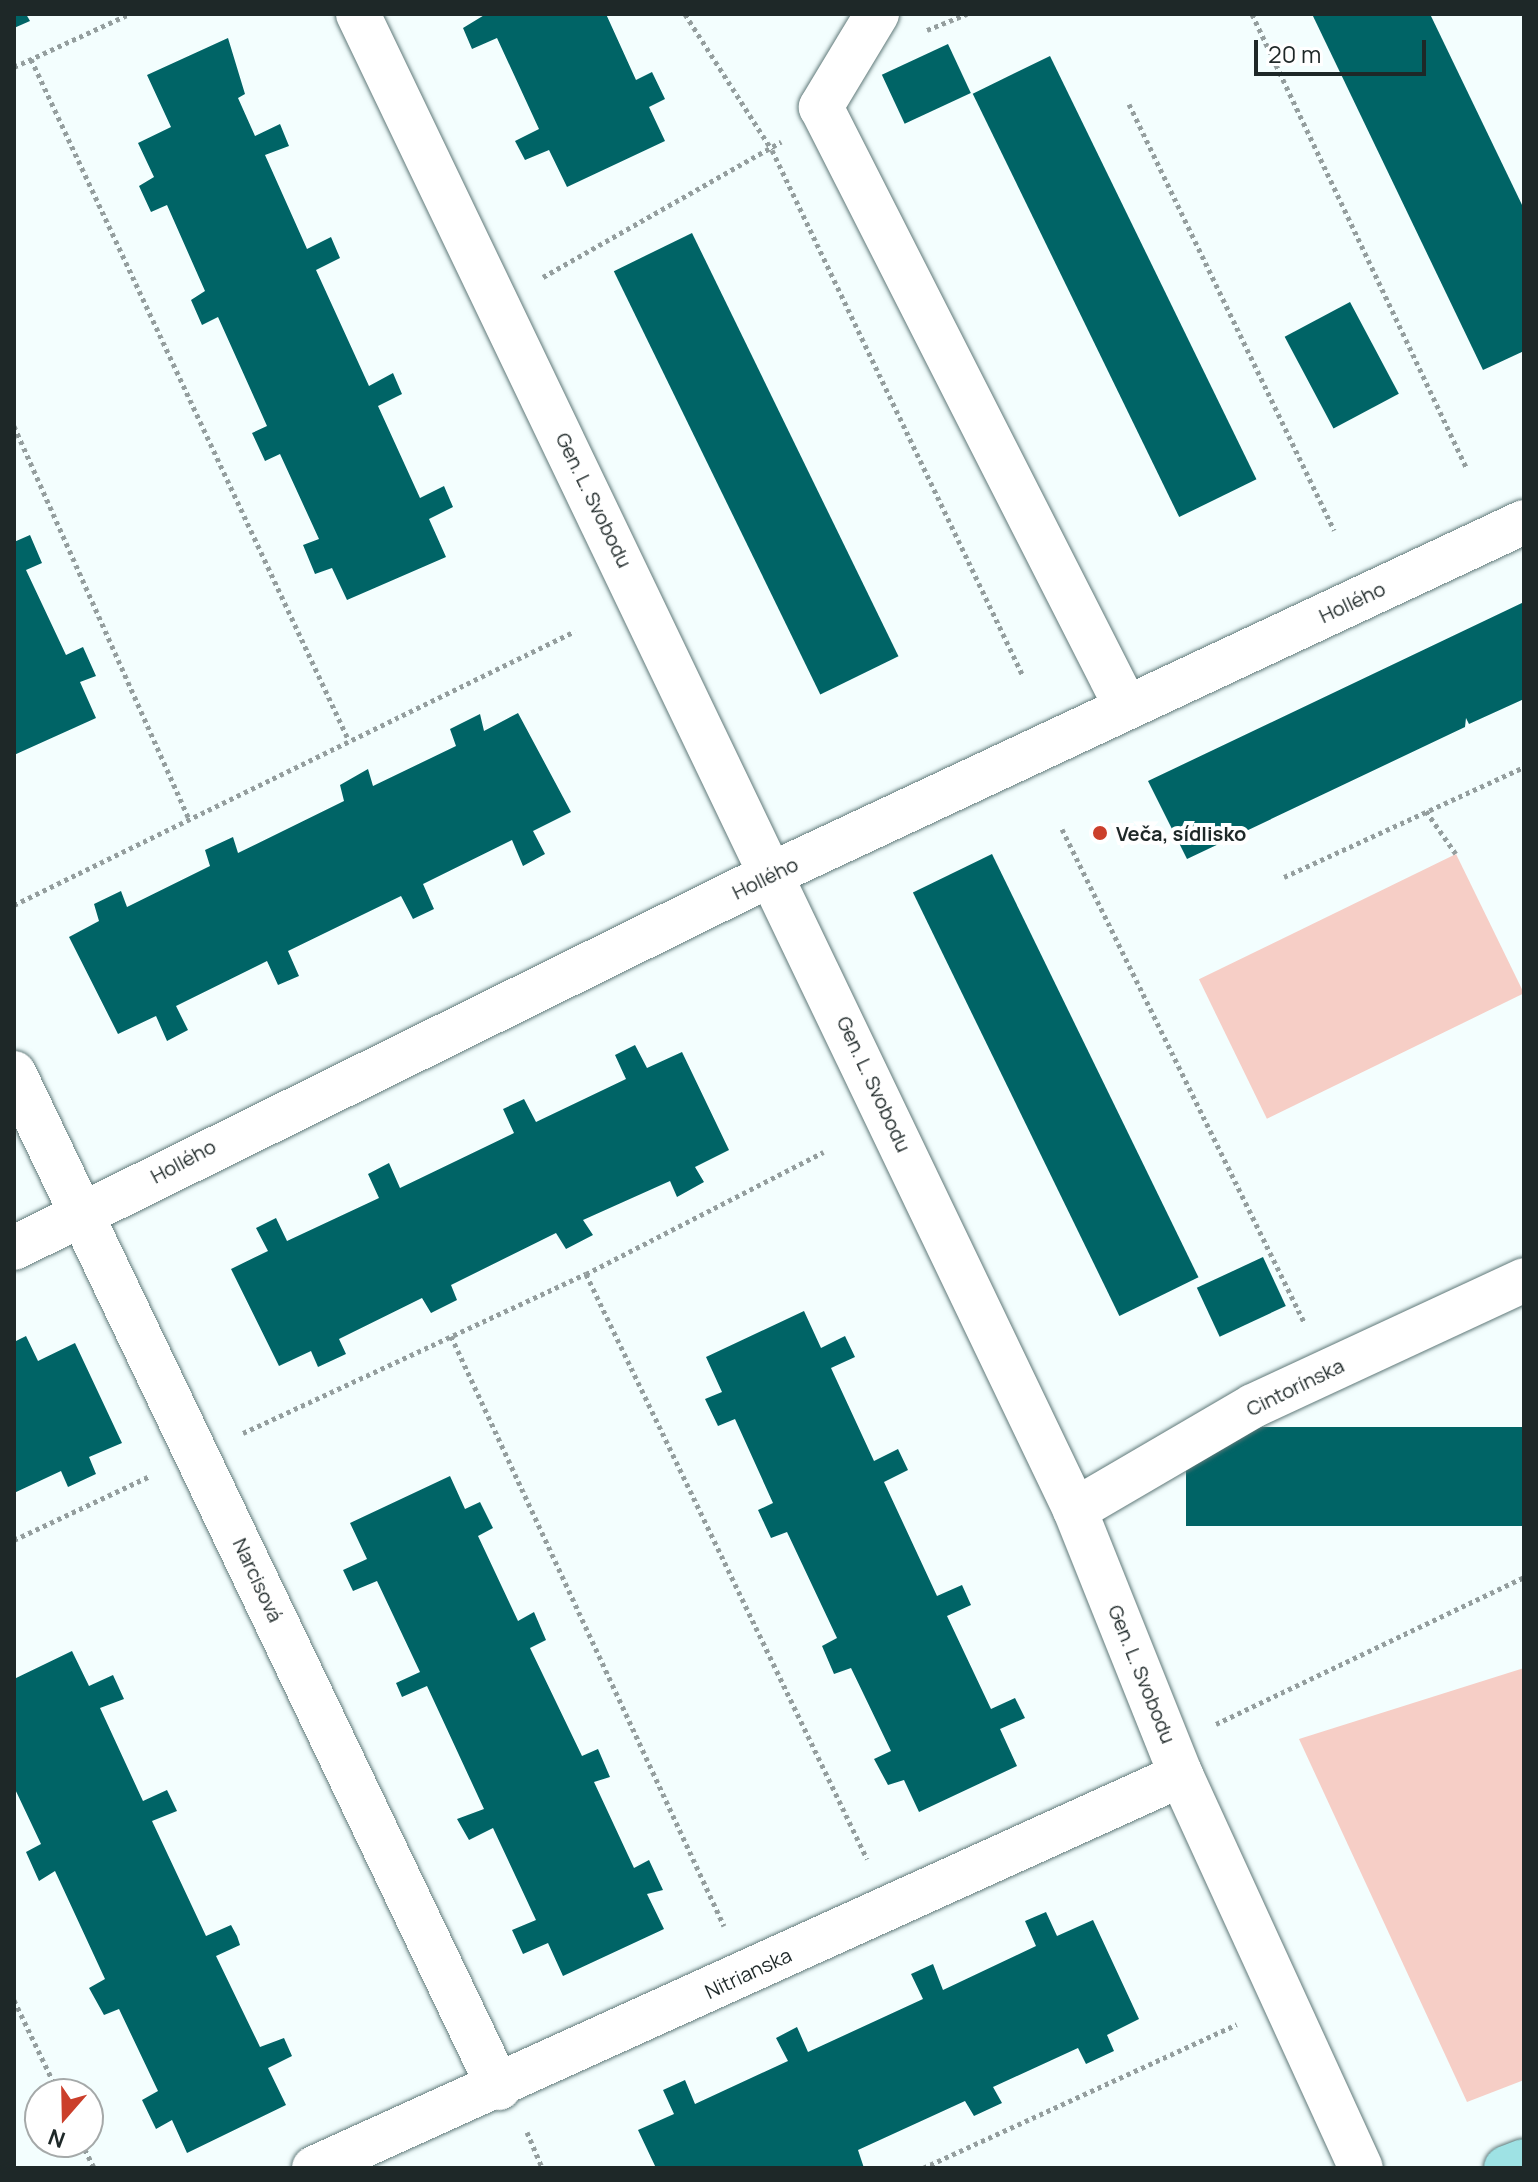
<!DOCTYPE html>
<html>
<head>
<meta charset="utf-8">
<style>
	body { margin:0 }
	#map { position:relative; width:1538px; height:2182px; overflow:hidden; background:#f3fefe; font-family:Manrope,sans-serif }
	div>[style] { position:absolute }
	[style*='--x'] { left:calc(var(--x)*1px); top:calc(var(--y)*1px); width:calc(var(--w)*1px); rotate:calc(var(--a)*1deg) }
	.green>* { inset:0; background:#f6cec6; transform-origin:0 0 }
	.building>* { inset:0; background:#006466; transform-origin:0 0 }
	.path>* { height:5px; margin-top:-2.5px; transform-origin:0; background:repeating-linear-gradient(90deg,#949e9e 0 4px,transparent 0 8px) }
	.roads { filter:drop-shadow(0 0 2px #607979) drop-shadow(0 0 2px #607979) }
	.minor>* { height:44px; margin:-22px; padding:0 22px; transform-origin:22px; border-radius:22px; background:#fff }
	.major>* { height:44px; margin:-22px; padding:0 22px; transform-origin:22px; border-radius:22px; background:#9ee2e4 }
	.dots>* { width:22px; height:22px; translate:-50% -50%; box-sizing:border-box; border:4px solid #fff; border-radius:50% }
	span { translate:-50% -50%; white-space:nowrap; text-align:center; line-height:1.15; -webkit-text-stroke:8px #fff; paint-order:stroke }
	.street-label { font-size:20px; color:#1e2828 }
	.poi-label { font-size:20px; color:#1e2828; font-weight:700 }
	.left { translate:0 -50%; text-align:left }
	.frame { position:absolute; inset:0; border:16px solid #1e2828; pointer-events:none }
	.north { position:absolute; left:24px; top:2078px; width:80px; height:80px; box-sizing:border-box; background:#fff; border:2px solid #a5a9a9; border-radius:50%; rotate:200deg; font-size:22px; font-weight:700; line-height:32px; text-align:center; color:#1e2828 }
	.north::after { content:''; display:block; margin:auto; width:28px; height:36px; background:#cb3f2b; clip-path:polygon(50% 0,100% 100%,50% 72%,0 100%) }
	.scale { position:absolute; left:1254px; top:40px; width:172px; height:36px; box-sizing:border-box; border:4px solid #1e2828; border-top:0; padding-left:10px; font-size:24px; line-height:28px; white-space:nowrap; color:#1e2828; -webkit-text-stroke:6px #fff; paint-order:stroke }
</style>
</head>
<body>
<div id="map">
	<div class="green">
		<i style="left:1456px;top:854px;width:155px;height:286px;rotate:64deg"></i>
		<i style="clip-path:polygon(1524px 1668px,1524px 2080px,1467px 2102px,1299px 1739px)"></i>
	</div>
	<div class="building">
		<i style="clip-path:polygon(14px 14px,26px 14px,30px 21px,14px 28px)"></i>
		<i style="clip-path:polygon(486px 14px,606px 14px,636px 80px,652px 72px,665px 99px,649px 107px,665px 141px,567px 187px,549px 150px,525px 160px,515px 141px,539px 129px,497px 38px,472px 49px,463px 28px)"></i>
		<i style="clip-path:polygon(1312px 14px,1430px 14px,1524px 209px,1524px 351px,1483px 370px)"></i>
		<i style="clip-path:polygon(228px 38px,245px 94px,238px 98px,255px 136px,280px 124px,289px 146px,265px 155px,307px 249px,331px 237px,340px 258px,316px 270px,369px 386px,393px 373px,402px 394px,378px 406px,420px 498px,444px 486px,453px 507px,429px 519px,446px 557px,347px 600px,332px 568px,315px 574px,303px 545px,319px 539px,280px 454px,265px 461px,252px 433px,267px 426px,218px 317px,202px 325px,191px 300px,205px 291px,167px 205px,151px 212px,139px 186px,154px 177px,138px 143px,171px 127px,147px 75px)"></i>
		<i style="left:948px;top:44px;width:54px;height:73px;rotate:65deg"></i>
		<i style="left:1050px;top:56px;width:471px;height:86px;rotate:64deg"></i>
		<i style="left:692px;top:233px;width:471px;height:87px;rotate:64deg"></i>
		<i style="left:1350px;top:302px;width:104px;height:74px;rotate:62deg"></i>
		<i style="clip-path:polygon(30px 535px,42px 563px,26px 570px,66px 655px,83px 647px,96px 676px,80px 682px,96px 718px,14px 755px,14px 542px)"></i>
		<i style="clip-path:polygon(1524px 602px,1524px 699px,1469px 724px,1466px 718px,1465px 727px,1187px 859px,1148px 781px)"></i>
		<i style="clip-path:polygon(518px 713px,571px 812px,533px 831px,545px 854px,523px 866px,512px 840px,423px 884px,434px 909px,413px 919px,401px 896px,288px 951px,299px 976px,278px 985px,267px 961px,176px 1006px,188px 1030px,167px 1041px,156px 1016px,118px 1034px,69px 937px,99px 921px,94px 904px,121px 891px,127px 907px,210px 866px,205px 850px,233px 837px,238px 853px,344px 801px,340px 785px,368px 769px,373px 786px,456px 746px,450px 729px,480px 714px,484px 731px)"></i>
		<i style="left:992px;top:854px;width:471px;height:88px;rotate:64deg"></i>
		<i style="clip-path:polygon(635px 1045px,647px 1068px,682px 1052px,729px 1150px,695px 1167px,704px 1182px,677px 1197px,670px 1181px,583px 1220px,593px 1235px,566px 1249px,556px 1233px,451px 1285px,457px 1300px,431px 1313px,422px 1298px,339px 1339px,346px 1354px,318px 1367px,311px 1351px,279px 1366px,231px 1269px,268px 1251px,256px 1228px,276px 1218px,287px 1241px,379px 1198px,368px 1174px,389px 1163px,400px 1188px,514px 1133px,503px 1109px,524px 1099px,536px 1122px,626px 1079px,615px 1055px)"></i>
		<i style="left:1263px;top:1257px;width:54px;height:73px;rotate:65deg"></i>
		<i style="clip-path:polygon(804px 1311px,821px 1348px,845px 1336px,855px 1357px,831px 1368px,874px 1461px,898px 1449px,908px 1470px,884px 1482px,937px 1596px,962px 1585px,971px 1605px,947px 1616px,991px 1709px,1015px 1698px,1025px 1718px,1000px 1729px,1017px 1766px,919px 1812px,904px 1780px,888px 1785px,874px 1759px,891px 1751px,851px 1668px,834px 1674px,822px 1646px,837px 1638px,787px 1532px,771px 1538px,758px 1510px,773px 1503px,735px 1419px,718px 1426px,705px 1399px,722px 1392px,706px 1357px)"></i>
		<i style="clip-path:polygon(26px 1336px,38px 1361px,75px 1343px,122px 1443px,89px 1457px,96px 1474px,68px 1487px,61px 1471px,14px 1493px,14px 1342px)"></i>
		<i style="left:1524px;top:1427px;width:99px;height:338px;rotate:90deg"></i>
		<i style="clip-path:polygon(450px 1476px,465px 1509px,480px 1502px,493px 1528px,478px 1536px,518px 1621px,534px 1612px,546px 1640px,530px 1648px,582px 1756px,598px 1749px,610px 1777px,594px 1782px,634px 1868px,649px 1860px,663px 1890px,647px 1894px,664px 1929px,563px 1976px,548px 1943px,523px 1954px,512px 1930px,536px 1920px,493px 1828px,469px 1840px,457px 1819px,484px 1809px,427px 1686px,402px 1697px,396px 1683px,420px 1672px,377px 1581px,353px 1591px,343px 1570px,367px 1559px,350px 1523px)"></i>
		<i style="clip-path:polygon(72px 1651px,89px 1686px,113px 1675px,124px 1699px,100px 1708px,143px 1801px,167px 1790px,177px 1811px,152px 1821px,206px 1936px,231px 1925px,237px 1936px,240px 1945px,216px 1956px,260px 2047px,284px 2038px,292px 2056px,268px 2068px,286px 2105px,187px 2153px,172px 2120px,156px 2129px,142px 2100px,158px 2091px,119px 2009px,104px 2015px,89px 1988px,105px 1979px,55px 1871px,39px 1881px,26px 1852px,41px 1844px,14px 1787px,14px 1679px)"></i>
		<i style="clip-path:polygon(1046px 1912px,1057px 1936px,1093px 1920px,1139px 2019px,1107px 2035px,1114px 2051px,1086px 2064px,1078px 2048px,993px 2087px,1002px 2103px,974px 2116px,965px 2101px,858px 2150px,864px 2168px,656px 2168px,638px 2130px,674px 2114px,663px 2090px,685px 2080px,695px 2104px,788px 2061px,776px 2038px,797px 2027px,808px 2052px,923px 1999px,911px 1974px,933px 1964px,943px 1990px,1036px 1946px,1025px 1921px)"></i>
	</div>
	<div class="path">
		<i style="--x:685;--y:14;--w:161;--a:57.4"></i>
		<i style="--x:772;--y:150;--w:583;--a:64.49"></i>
		<i style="--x:1252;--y:14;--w:501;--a:64.71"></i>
		<i style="--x:927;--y:30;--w:43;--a:-21.8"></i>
		<i style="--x:31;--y:59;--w:752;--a:65"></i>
		<i style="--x:14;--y:67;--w:127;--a:-24.7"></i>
		<i style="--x:1129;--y:104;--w:473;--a:64.3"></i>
		<i style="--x:543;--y:277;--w:274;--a:-29.6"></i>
		<i style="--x:14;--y:426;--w:430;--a:66"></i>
		<i style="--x:1426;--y:811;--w:52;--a:55.1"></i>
		<i style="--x:1062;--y:829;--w:551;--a:63.85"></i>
		<i style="--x:1284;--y:877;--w:264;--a:-24.6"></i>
		<i style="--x:14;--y:905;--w:624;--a:-26.03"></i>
		<i style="--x:586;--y:1274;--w:649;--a:64.34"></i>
		<i style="--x:451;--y:1336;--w:650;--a:65.17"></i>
		<i style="--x:243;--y:1433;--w:378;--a:-24.9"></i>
		<i style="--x:586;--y:1274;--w:267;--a:-27.2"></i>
		<i style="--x:14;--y:1540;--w:150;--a:-25.2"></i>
		<i style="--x:1216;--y:1724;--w:341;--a:-25.5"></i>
		<i style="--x:14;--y:2000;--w:104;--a:64.4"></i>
		<i style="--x:527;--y:2132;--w:39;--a:67"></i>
		<i style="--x:81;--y:2142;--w:29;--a:63"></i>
		<i style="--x:923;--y:2168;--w:345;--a:-24.6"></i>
	</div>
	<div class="roads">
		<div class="minor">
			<i style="--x:358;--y:14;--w:1659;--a:64.39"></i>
			<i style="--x:1075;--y:1510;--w:285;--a:68.2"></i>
			<i style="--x:1181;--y:1775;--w:432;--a:65.4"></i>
			<i style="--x:877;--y:14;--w:109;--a:121.1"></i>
			<i style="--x:821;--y:107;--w:673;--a:63.05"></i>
			<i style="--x:14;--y:1073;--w:1125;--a:64.46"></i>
			<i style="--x:14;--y:1248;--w:847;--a:-26.26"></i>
			<i style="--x:774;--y:873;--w:828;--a:-25.08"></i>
			<i style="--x:1075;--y:1510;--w:206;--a:-30.3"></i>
			<i style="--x:1253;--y:1406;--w:299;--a:-24.9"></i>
			<i style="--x:314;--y:2168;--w:952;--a:-24.38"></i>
		</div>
		<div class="major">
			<i style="--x:1506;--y:2168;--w:19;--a:-21"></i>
		</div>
	</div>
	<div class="dots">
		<i style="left:1100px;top:833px;background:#cb3f2b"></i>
	</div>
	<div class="street-label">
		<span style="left:594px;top:500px;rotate:64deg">Gen. L. Svobodu</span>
		<span style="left:1352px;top:602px;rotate:-25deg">Hollého</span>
		<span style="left:765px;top:878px;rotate:-26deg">Hollého</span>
		<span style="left:874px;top:1084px;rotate:65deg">Gen. L. Svobodu</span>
		<span style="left:183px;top:1161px;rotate:-28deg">Hollého</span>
		<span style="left:1295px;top:1387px;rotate:-26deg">Cintorínska</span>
		<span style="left:258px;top:1580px;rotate:65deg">Narcisová</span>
		<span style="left:1142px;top:1674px;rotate:68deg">Gen. L. Svobodu</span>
		<span style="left:748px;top:1973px;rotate:-25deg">Nitrianska</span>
	</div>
	<div class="poi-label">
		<span class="left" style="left:1116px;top:833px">Veča, sídlisko</span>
	</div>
	<div class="frame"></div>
	<div class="north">N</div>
	<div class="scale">20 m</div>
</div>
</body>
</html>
